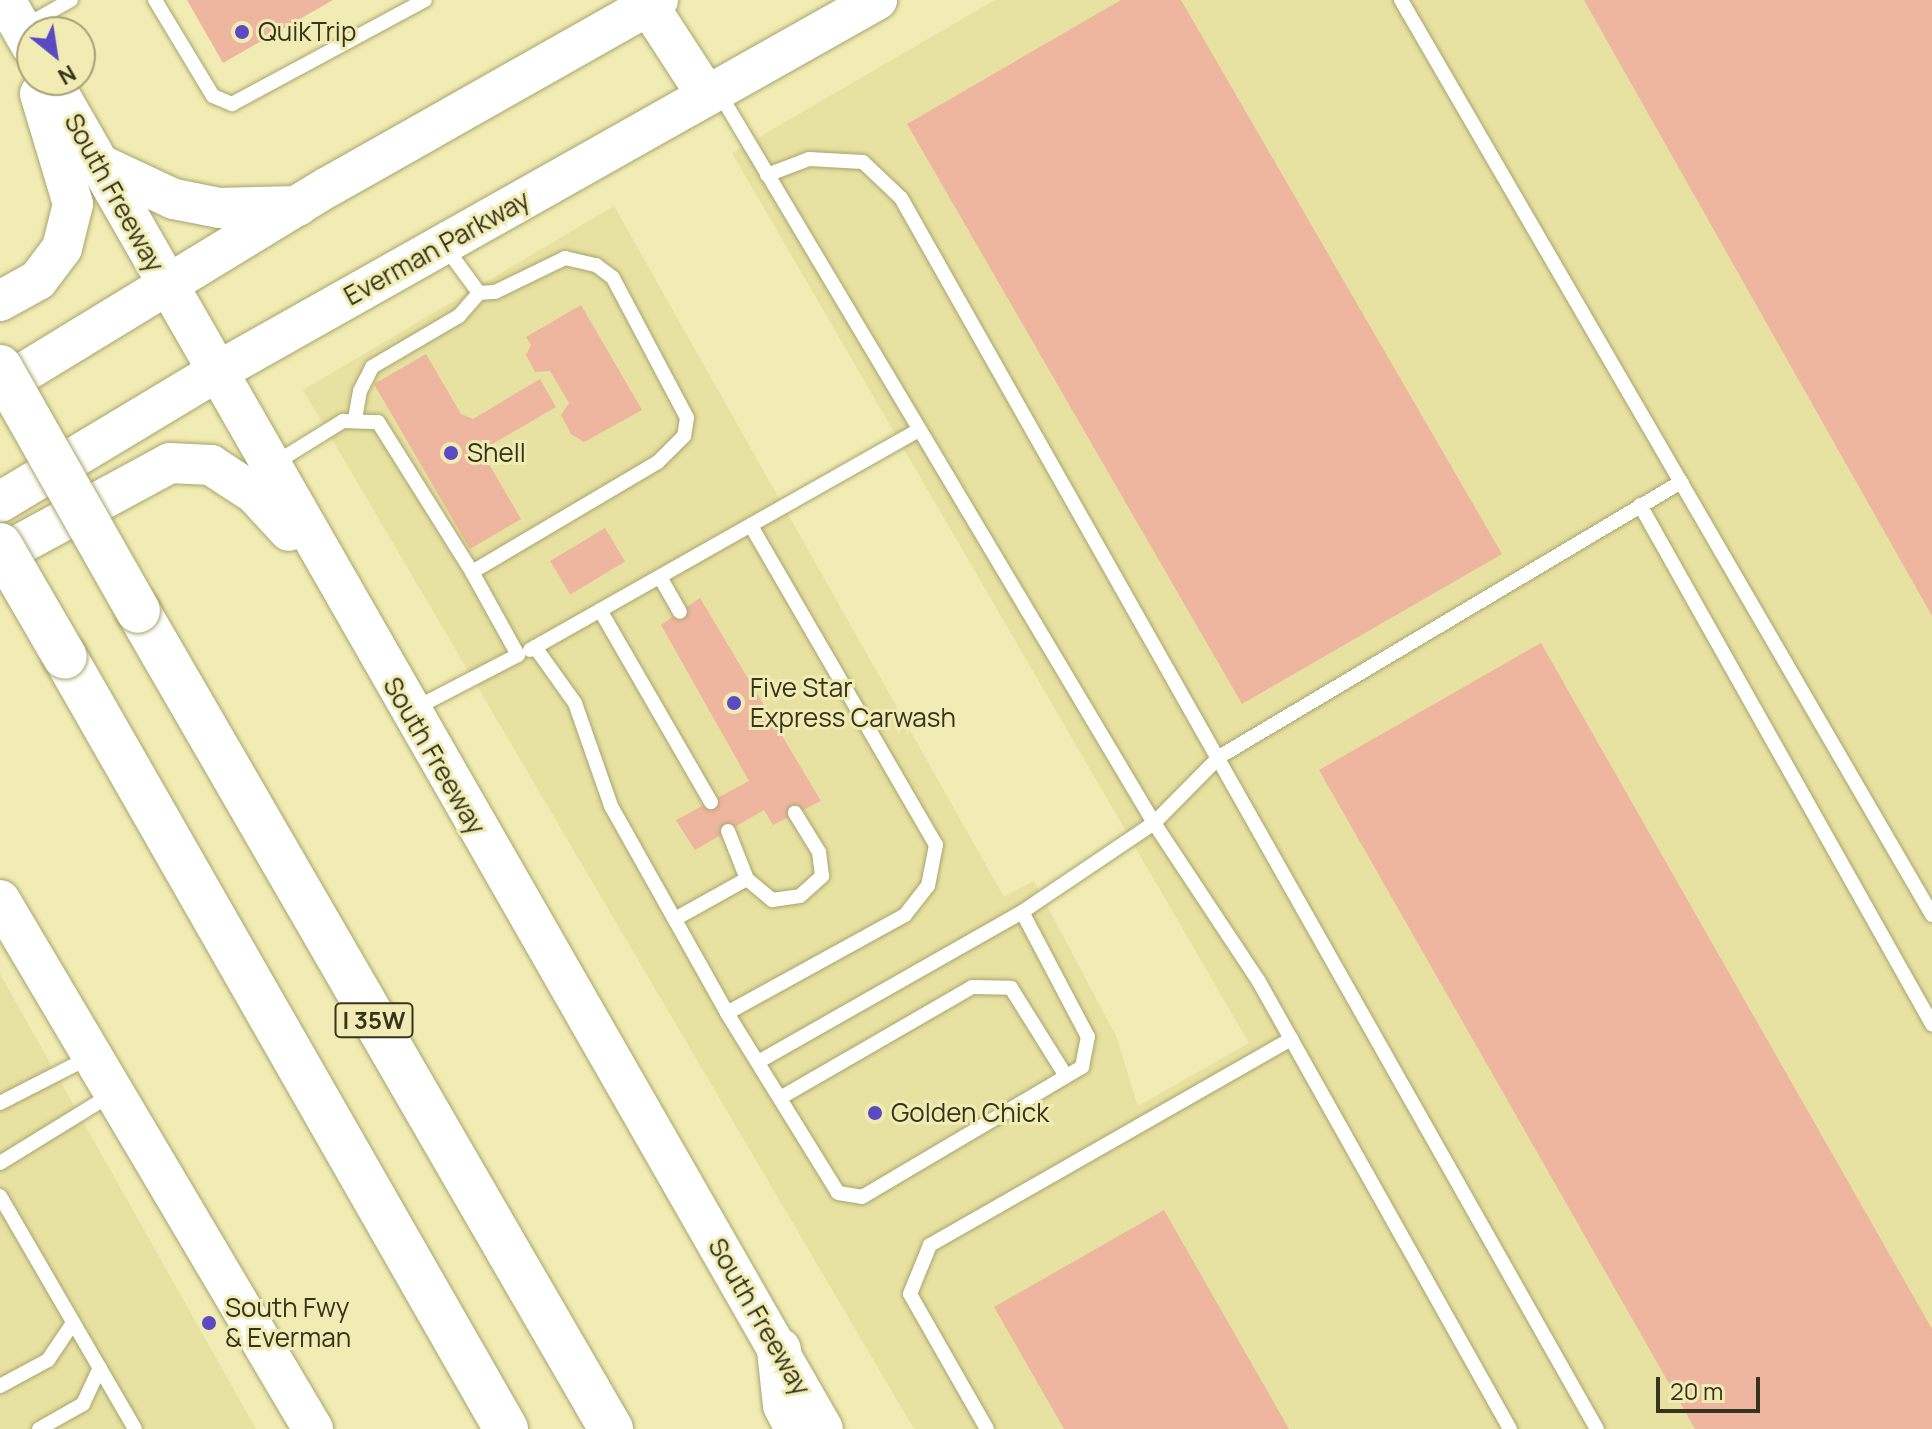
<!DOCTYPE html>
<html>
<head>
<meta charset="utf-8">
<style>
	body { margin:0 }
	#map { position:relative; width:1932px; height:1429px; overflow:hidden; background:#f0ecb3; font-family:Manrope,sans-serif }
	div>[style] { position:absolute }
	[style*='--x'] { left:calc(var(--x)*1px); top:calc(var(--y)*1px); width:calc(var(--w)*1px); rotate:calc(var(--a)*1deg) }
	.built>* { inset:0; background:#e7e2a1 }
	.building>* { inset:0; background:#eeb69e; transform-origin:0 0 }
	.roads { filter:drop-shadow(0 0 2px #a8a46d) drop-shadow(0 0 2px #a8a46d) }
	.lane>* { height:14px; margin:-7px; padding:0 7px; transform-origin:7px; border-radius:7px; background:#fff }
	.secondary>* { height:40px; margin:-20px; padding:0 20px; transform-origin:20px; border-radius:20px; background:#fff }
	.highway>* { height:44px; margin:-22px; padding:0 22px; transform-origin:22px; border-radius:22px; background:#fff }
	.bridges { filter:drop-shadow(0 0 2px #a8a46d) drop-shadow(0 0 2px #a8a46d) }
	.highway-bridge>* { height:44px; margin:-22px; padding:0 22px; transform-origin:22px; border-radius:22px; background:#fff }
	.dots>* { width:22px; height:22px; translate:-50% -50%; box-sizing:border-box; border:4px solid #f0ecb3; border-radius:50% }
	span { translate:-50% -50%; white-space:nowrap; text-align:center; line-height:1.15; -webkit-text-stroke:6px #f0ecb3; paint-order:stroke }
	.shield-label span { padding:2px 6px; background:#f0ecb3; border:2px solid; border-radius:6px; -webkit-text-stroke-width:0 }
	.shield-label { font-size:24px; color:#36341d; font-weight:700 }
	.poi-label { font-size:26px; color:#36341d }
	.left { translate:0 -50%; text-align:left }
	.street-label { font-size:26px; color:#36341d }
	.north { position:absolute; left:16px; top:16px; width:80px; height:80px; box-sizing:border-box; background:#f0ecb3; border:2px solid #a6a277; border-radius:50%; rotate:150deg; font-size:22px; font-weight:700; line-height:32px; text-align:center; color:#36341d }
	.north::after { content:''; display:block; margin:auto; width:28px; height:36px; background:#5b4ac3; clip-path:polygon(50% 0,100% 100%,50% 72%,0 100%) }
	.scale { position:absolute; left:1656px; top:1377px; width:104px; height:36px; box-sizing:border-box; border:4px solid #36341d; border-top:0; padding-left:10px; font-size:24px; line-height:28px; white-space:nowrap; color:#36341d; -webkit-text-stroke:6px #f0ecb3; paint-order:stroke }
</style>
</head>
<body>
<div id="map">
	<div class="built">
		<i style="clip-path:polygon(995px 0,1932px 0,1932px 1429px,914px 1429px,303px 390px,614px 206px,1004px 897px,1034px 881px,1116px 1036px,1138px 1106px,1249px 1043px,732px 153px)"></i>
		<i style="clip-path:polygon(0 974px,256px 1429px,0 1429px)"></i>
	</div>
	<div class="building">
		<i style="clip-path:polygon(187px 0,333px 0,223px 63px)"></i>
		<i style="clip-path:polygon(1121px 0,1181px 0,1502px 554px,1242px 704px,907px 124px)"></i>
		<i style="clip-path:polygon(1584px 0,1932px 0,1932px 616px)"></i>
		<i style="clip-path:polygon(581px 305px,642px 410px,584px 442px,571px 434px,561px 415px,569px 403px,550px 371px,535px 372px,526px 355px,531px 345px,526px 337px)"></i>
		<i style="clip-path:polygon(426px 354px,461px 414px,473px 419px,540px 379px,556px 407px,489px 446px,486px 459px,521px 519px,470px 549px,374px 384px)"></i>
		<i style="left:605px;top:528px;width:39px;height:64px;rotate:59deg"></i>
		<i style="clip-path:polygon(700px 598px,821px 801px,773px 825px,764px 810px,695px 850px,676px 820px,749px 781px,661px 625px)"></i>
		<i style="clip-path:polygon(1541px 643px,1932px 1329px,1932px 1429px,1695px 1429px,1319px 770px)"></i>
		<i style="clip-path:polygon(1164px 1210px,1289px 1429px,1064px 1429px,994px 1307px)"></i>
	</div>
	<div class="roads">
		<div class="lane">
			<i style="--x:155;--y:0;--w:112;--a:58.9"></i>
			<i style="--x:213;--y:96;--w:21;--a:23"></i>
			<i style="--x:232;--y:104;--w:219;--a:-28.3"></i>
			<i style="--x:1401;--y:0;--w:1058;--a:59.87"></i>
			<i style="--x:23;--y:27;--w:55;--a:-29.4"></i>
			<i style="--x:718;--y:91;--w:852;--a:59.22"></i>
			<i style="--x:1154;--y:823;--w:188;--a:56.5"></i>
			<i style="--x:1258;--y:980;--w:515;--a:60.7"></i>
			<i style="--x:767;--y:175;--w:45;--a:-20.9"></i>
			<i style="--x:809;--y:159;--w:54;--a:3.2"></i>
			<i style="--x:863;--y:162;--w:52;--a:43.5"></i>
			<i style="--x:901;--y:198;--w:1414;--a:60.52"></i>
			<i style="--x:446;--y:248;--w:56;--a:53.7"></i>
			<i style="--x:479;--y:293;--w:16;--a:-4"></i>
			<i style="--x:495;--y:292;--w:78;--a:-25.9"></i>
			<i style="--x:565;--y:258;--w:32;--a:13"></i>
			<i style="--x:596;--y:265;--w:21;--a:37"></i>
			<i style="--x:613;--y:278;--w:158;--a:62.1"></i>
			<i style="--x:687;--y:418;--w:18;--a:99"></i>
			<i style="--x:684;--y:436;--w:37;--a:135"></i>
			<i style="--x:658;--y:462;--w:216;--a:149.4"></i>
			<i style="--x:355;--y:419;--w:28;--a:-80"></i>
			<i style="--x:360;--y:391;--w:27;--a:-63"></i>
			<i style="--x:372;--y:367;--w:101;--a:-30.4"></i>
			<i style="--x:459;--y:316;--w:30;--a:-49"></i>
			<i style="--x:272;--y:465;--w:84;--a:-31.8"></i>
			<i style="--x:343;--y:421;--w:35;--a:2"></i>
			<i style="--x:378;--y:422;--w:177;--a:57.9"></i>
			<i style="--x:472;--y:572;--w:95;--a:61"></i>
			<i style="--x:518;--y:655;--w:119;--a:152.6"></i>
			<i style="--x:1640;--y:505;--w:596;--a:60.64"></i>
			<i style="--x:660;--y:577;--w:40;--a:60.3"></i>
			<i style="--x:600;--y:610;--w:222;--a:60"></i>
			<i style="--x:535;--y:647;--w:69;--a:54.5"></i>
			<i style="--x:575;--y:703;--w:109;--a:70.7"></i>
			<i style="--x:611;--y:806;--w:237;--a:60.7"></i>
			<i style="--x:727;--y:1013;--w:203;--a:-28.8"></i>
			<i style="--x:905;--y:915;--w:37;--a:-52"></i>
			<i style="--x:928;--y:886;--w:42;--a:-79"></i>
			<i style="--x:936;--y:845;--w:369;--a:-120.1"></i>
			<i style="--x:530;--y:650;--w:443;--a:-29.5"></i>
			<i style="--x:728;--y:831;--w:52;--a:68.4"></i>
			<i style="--x:747;--y:879;--w:33;--a:40"></i>
			<i style="--x:772;--y:900;--w:28;--a:-8"></i>
			<i style="--x:800;--y:896;--w:30;--a:-42"></i>
			<i style="--x:822;--y:876;--w:24;--a:-97"></i>
			<i style="--x:819;--y:852;--w:46;--a:-121.6"></i>
			<i style="--x:675;--y:919;--w:82;--a:-29.1"></i>
			<i style="--x:727;--y:1013;--w:211;--a:58.3"></i>
			<i style="--x:838;--y:1193;--w:24;--a:9"></i>
			<i style="--x:862;--y:1197;--w:256;--a:-30.6"></i>
			<i style="--x:1082;--y:1067;--w:31;--a:-79"></i>
			<i style="--x:1088;--y:1037;--w:141;--a:-117.8"></i>
			<i style="--x:1022;--y:912;--w:159;--a:-34"></i>
			<i style="--x:1154;--y:823;--w:93;--a:-45.4"></i>
			<i style="--x:1219;--y:757;--w:538;--a:-30.76"></i>
			<i style="--x:758;--y:1062;--w:304;--a:-29.6"></i>
			<i style="--x:780;--y:1098;--w:222;--a:-30"></i>
			<i style="--x:972;--y:987;--w:39;--a:1"></i>
			<i style="--x:1011;--y:988;--w:104;--a:58"></i>
			<i style="--x:0;--y:1103;--w:101;--a:-27.1"></i>
			<i style="--x:0;--y:1163;--w:132;--a:-31.6"></i>
			<i style="--x:0;--y:1196;--w:269;--a:59.9"></i>
			<i style="--x:0;--y:1386;--w:55;--a:-28.4"></i>
			<i style="--x:48;--y:1360;--w:45;--a:-56"></i>
			<i style="--x:39;--y:1429;--w:51;--a:-29.6"></i>
			<i style="--x:83;--y:1404;--w:40;--a:-65"></i>
			<i style="--x:987;--y:1429;--w:155;--a:-119.7"></i>
			<i style="--x:910;--y:1294;--w:53;--a:-67.8"></i>
			<i style="--x:930;--y:1245;--w:416;--a:-29.7"></i>
		</div>
		<div class="secondary">
			<i style="--x:5;--y:0;--w:54;--a:60.1"></i>
			<i style="--x:648;--y:5;--w:108;--a:57"></i>
			<i style="--x:51;--y:80;--w:1554;--a:60.22"></i>
			<i style="--x:97;--y:163;--w:85;--a:25.1"></i>
			<i style="--x:174;--y:199;--w:47;--a:11.1"></i>
			<i style="--x:220;--y:208;--w:78;--a:-1.5"></i>
			<i style="--x:0;--y:301;--w:43;--a:-28.9"></i>
			<i style="--x:38;--y:280;--w:40;--a:-53"></i>
			<i style="--x:62;--y:248;--w:45;--a:-76"></i>
			<i style="--x:73;--y:204;--w:115;--a:-106.7"></i>
			<i style="--x:0;--y:387;--w:384;--a:-31.4"></i>
			<i style="--x:328;--y:187;--w:379;--a:-29.5"></i>
			<i style="--x:0;--y:502;--w:251;--a:-31"></i>
			<i style="--x:215;--y:373;--w:760;--a:-29.4"></i>
			<i style="--x:0;--y:555;--w:193;--a:-28.4"></i>
			<i style="--x:170;--y:463;--w:41;--a:2.8"></i>
			<i style="--x:211;--y:465;--w:53;--a:33.4"></i>
			<i style="--x:255;--y:494;--w:50;--a:47.4"></i>
			<i style="--x:0;--y:900;--w:615;--a:59.39"></i>
		</div>
		<div class="highway">
			<i style="--x:138;--y:611;--w:945;--a:59.96"></i>
			<i style="--x:65;--y:657;--w:889;--a:60.26"></i>
			<i style="--x:779;--y:1350;--w:55;--a:83.8"></i>
			<i style="--x:785;--y:1405;--w:27;--a:63"></i>
		</div>
	</div>
	<div class="bridges">
		<div class="highway-bridge">
			<i style="--x:0;--y:367;--w:280;--a:60.5"></i>
			<i style="--x:0;--y:545;--w:129;--a:59.9"></i>
		</div>
	</div>
	<div class="dots">
		<i style="left:242px;top:32px;background:#5b4ac3"></i>
		<i style="left:451px;top:453px;background:#5b4ac3"></i>
		<i style="left:734px;top:703px;background:#5b4ac3"></i>
		<i style="left:875px;top:1113px;background:#5b4ac3"></i>
		<i style="left:209px;top:1323px;background:#5b4ac3"></i>
	</div>
	<div class="shield-label">
		<span style="left:374px;top:1020px">I 35W</span>
	</div>
	<div class="poi-label">
		<span class="left" style="left:258px;top:32px">QuikTrip</span>
		<span class="left" style="left:467px;top:453px">Shell</span>
		<span class="left" style="left:750px;top:703px">Five Star<br>Express Carwash</span>
		<span class="left" style="left:891px;top:1113px">Golden Chick</span>
		<span class="left" style="left:225px;top:1323px">South Fwy<br>&amp; Everman</span>
	</div>
	<div class="street-label">
		<span style="left:114px;top:193px;rotate:61deg">South Freeway</span>
		<span style="left:437px;top:248px;rotate:-29deg">Everman Parkway</span>
		<span style="left:434px;top:756px;rotate:60deg">South Freeway</span>
		<span style="left:759px;top:1317px;rotate:60deg">South Freeway</span>
	</div>
	<div class="north">N</div>
	<div class="scale">20 m</div>
</div>
</body>
</html>
